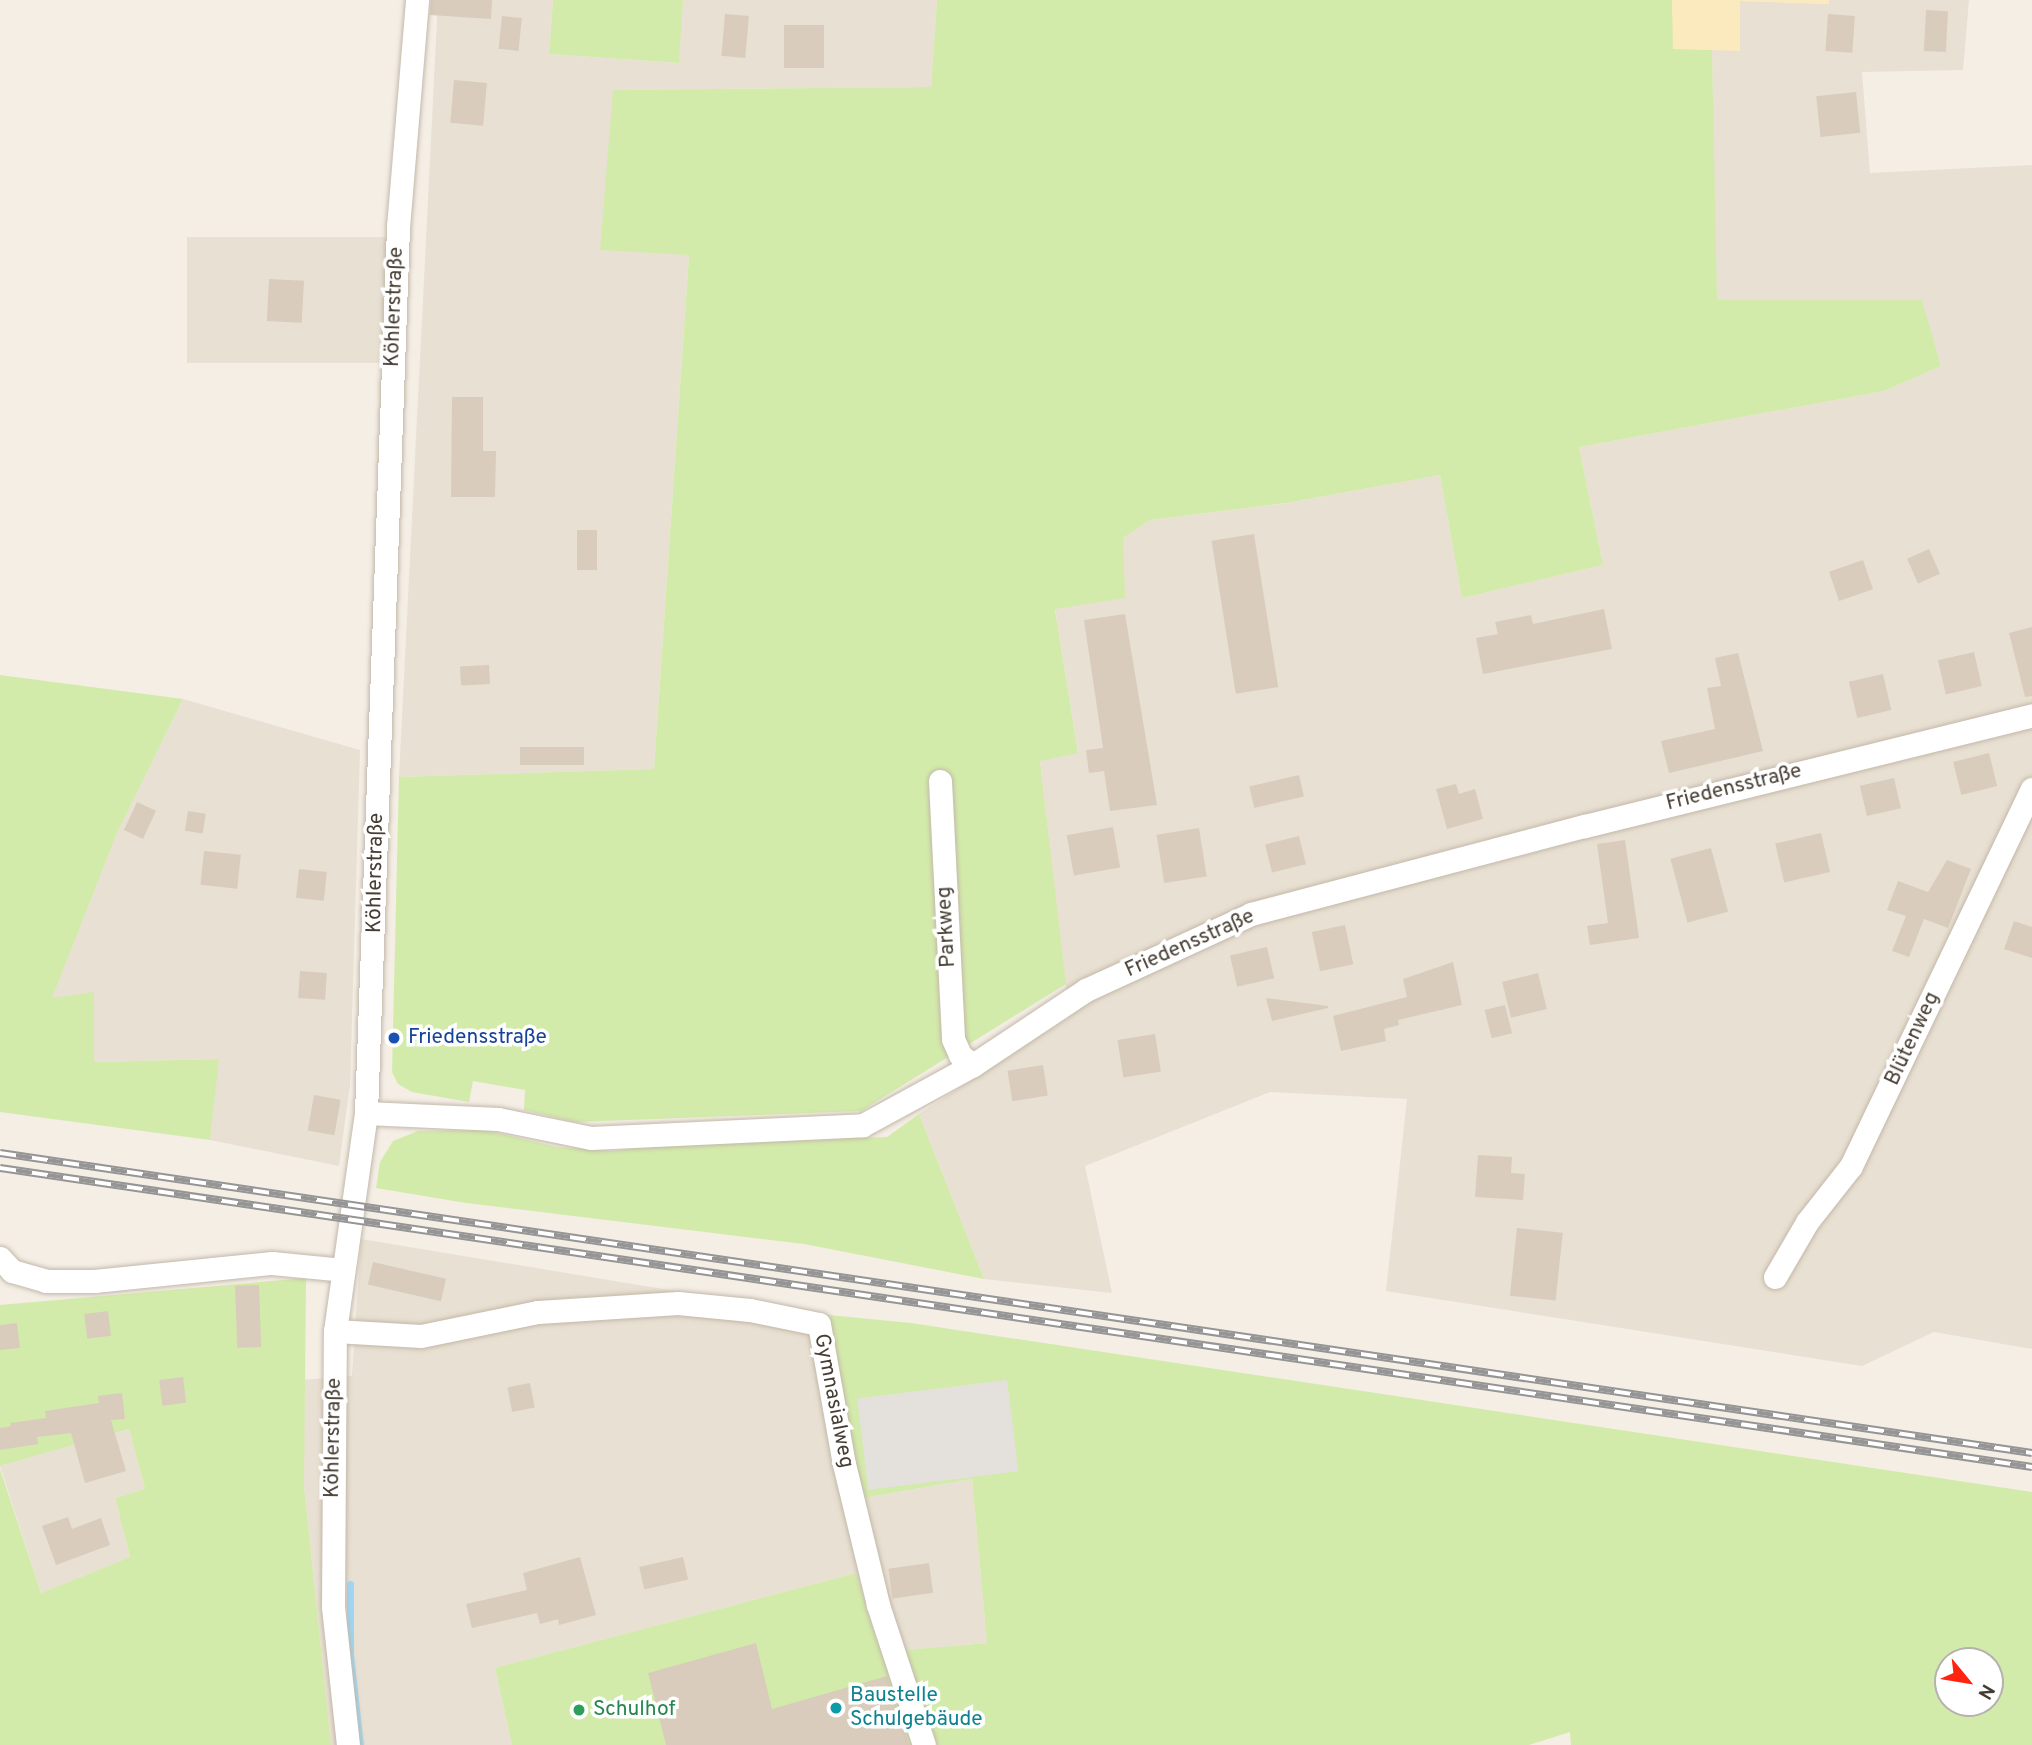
<!DOCTYPE html>
<html>
<head>
<meta charset="utf-8">
<style>
	body { margin:0 }
	#map { position:relative; width:2032px; height:1745px; overflow:hidden; background:#f4eee5; font-family:Overpass,sans-serif }
	div>[style] { position:absolute }
	[style*='--x'] { left:calc(var(--x)*1px); top:calc(var(--y)*1px); width:calc(var(--w)*1px); rotate:calc(var(--a)*1deg) }
	.residential>* { inset:0; background:#e8e0d2; transform-origin:0 0 }
	.green>* { inset:0; background:#d3ebaa }
	.sand>* { inset:0; background:#fbeabd }
	.parking>* { inset:0; background:#e4e1dd; transform-origin:0 0 }
	.stream>* { height:7px; margin:-3.5px; padding:0 3.5px; transform-origin:3.5px; border-radius:3.5px; background:#9cd7f5 }
	.building>* { inset:0; background:#d9ccbc; transform-origin:0 0 }
	.roads { filter:drop-shadow(0 0 2px #c3b8aa) drop-shadow(0 0 2px #c3b8aa) }
	.minor>* { height:23px; margin:-11.5px; padding:0 11.5px; transform-origin:11.5px; border-radius:11.5px; background:#fff }
	.rail>* { height:8px; margin-top:-4px; transform-origin:0; background:repeating-linear-gradient(90deg,#fff 0 16px,#959595 0 32px); box-sizing:border-box; border-block:2px solid #959595 }
	.dots>* { width:19px; height:19px; translate:-50% -50%; box-sizing:border-box; border:4px solid #fff; border-radius:50% }
	span { translate:-50% -50%; white-space:nowrap; text-align:center; line-height:1.15; -webkit-text-stroke:7px #fff; paint-order:stroke }
	.street-label { font-size:21px; color:#463e34 }
	.transit-label { font-size:21px; color:#164399 }
	.left { translate:0 -50%; text-align:left }
	.culture-label { font-size:21px; color:#0d838f }
	.leisure-label { font-size:21px; color:#27864d }
	.north { position:absolute; left:1934px; top:1647px; width:70px; height:70px; box-sizing:border-box; background:#fff; border:2px solid #b5b2ae; border-radius:50%; rotate:120deg; font-size:19px; font-weight:700; line-height:28px; text-align:center; color:#463e34 }
	.north::after { content:''; display:block; margin:auto; width:24px; height:32px; background:#ff2310; clip-path:polygon(50% 0,100% 100%,50% 72%,0 100%) }
</style>
</head>
<body>
<div id="map">
	<div class="residential">
		<i style="clip-path:polygon(438px 0,553px 0,549px 54px,678px 63px,683px 0,937px 0,931px 87px,613px 90px,689px 254px,654px 769px,399px 777px)"></i>
		<i style="clip-path:polygon(1829px 0,1969px 0,1963px 70px,1862px 72px,1870px 173px,2032px 165px,2032px 1349px,1934px 1332px,1862px 1366px,1386px 1291px,1407px 1099px,1270px 1092px,1085px 1166px,1112px 1293px,984px 1279px,919px 1114px,1069px 1017px,1040px 760px,1078px 752px,1055px 608px,1123px 538px,1150px 520px,1288px 503px,1440px 475px,1462px 598px,1603px 565px,1579px 447px,1884px 391px,1941px 366px,1921px 300px,1716px 301px,1712px 50px,1740px 50px,1740px 1px,1829px 4px)"></i>
		<i style="left:187px;top:237px;width:199px;height:126px"></i>
		<i style="clip-path:polygon(183px 699px,360px 750px,350px 1085px,339px 1166px,210px 1140px,218px 1059px,94px 1062px,51px 999px,117px 833px)"></i>
		<i style="clip-path:polygon(361px 1239px,808px 1313px,846px 1501px,972px 1479px,987px 1643px,881px 1652px,856px 1573px,495px 1668px,512px 1745px,331px 1745px,304px 1486px,302px 1380px,352px 1376px)"></i>
		<i style="clip-path:polygon(129px 1429px,145px 1489px,115px 1498px,130px 1557px,41px 1593px,0 1466px)"></i>
	</div>
	<div class="green">
		<i style="clip-path:polygon(553px 0,683px 0,679px 63px,549px 54px)"></i>
		<i style="clip-path:polygon(937px 0,1672px 0,1674px 48px,1712px 50px,1717px 300px,1922px 300px,1941px 366px,1884px 391px,1579px 447px,1603px 565px,1462px 598px,1440px 475px,1287px 503px,1150px 520px,1123px 538px,1125px 598px,1055px 609px,1078px 753px,1040px 761px,1066px 984px,861px 1111px,576px 1122px,524px 1110px,525px 1090px,473px 1081px,469px 1102px,412px 1092px,398px 1084px,392px 1072px,399px 777px,654px 769px,689px 255px,600px 250px,613px 90px,931px 87px)"></i>
		<i style="clip-path:polygon(0 675px,183px 699px,117px 833px,52px 998px,94px 992px,94px 1062px,219px 1059px,210px 1140px,0 1112px)"></i>
		<i style="clip-path:polygon(919px 1114px,984px 1279px,804px 1244px,466px 1203px,376px 1188px,380px 1162px,393px 1141px,418px 1131px,485px 1130px,557px 1147px,613px 1151px,671px 1144px,887px 1137px)"></i>
		<i style="clip-path:polygon(306px 1278px,304px 1486px,331px 1745px,0 1745px,0 1469px,41px 1593px,130px 1557px,115px 1498px,145px 1489px,129px 1429px,0 1466px,0 1305px)"></i>
		<i style="clip-path:polygon(evenodd,808px 1313px,911px 1323px,2032px 1492px,2032px 1745px,1571px 1745px,1570px 1732px,1529px 1745px,512px 1745px,495px 1668px,856px 1573px,881px 1652px,987px 1643px,972px 1479px,846px 1501px,808px 1313px,1948px 1661px,1990px 1661px,1990px 1703px,1948px 1703px,1948px 1661px)"></i>
	</div>
	<div class="sand">
		<i style="clip-path:polygon(1672px 0,1829px 0,1829px 4px,1740px 1px,1740px 51px,1712px 50px,1673px 49px)"></i>
	</div>
	<div class="parking">
		<i style="left:1007px;top:1380px;width:92px;height:151px;rotate:83deg"></i>
	</div>
	<div class="stream">
		<i style="--x:350;--y:1584;--w:71;--a:90"></i>
		<i style="--x:350;--y:1655;--w:91;--a:83.7"></i>
	</div>
	<div class="building">
		<i style="clip-path:polygon(431px 0,492px 0,491px 19px,430px 15px)"></i>
		<i style="left:1926px;top:10px;width:22px;height:41px;rotate:3deg"></i>
		<i style="left:725px;top:14px;width:24px;height:42px;rotate:5deg"></i>
		<i style="left:1828px;top:14px;width:27px;height:37px;rotate:4deg"></i>
		<i style="left:502px;top:16px;width:20px;height:33px;rotate:6deg"></i>
		<i style="left:784px;top:25px;width:40px;height:43px"></i>
		<i style="left:454px;top:80px;width:33px;height:43px;rotate:5deg"></i>
		<i style="left:1856px;top:92px;width:41px;height:40px;rotate:84deg"></i>
		<i style="left:269px;top:279px;width:35px;height:42px;rotate:3deg"></i>
		<i style="clip-path:polygon(452px 397px,483px 397px,483px 451px,496px 451px,495px 497px,451px 497px)"></i>
		<i style="left:577px;top:530px;width:20px;height:40px"></i>
		<i style="left:1254px;top:534px;width:155px;height:43px;rotate:81deg"></i>
		<i style="left:1929px;top:549px;width:27px;height:24px;rotate:66deg"></i>
		<i style="left:1863px;top:560px;width:31px;height:36px;rotate:71deg"></i>
		<i style="clip-path:polygon(1604px 609px,1612px 649px,1483px 674px,1476px 638px,1498px 634px,1495px 622px,1531px 615px,1533px 624px)"></i>
		<i style="clip-path:polygon(1125px 614px,1157px 805px,1110px 811px,1104px 771px,1089px 773px,1086px 750px,1103px 748px,1084px 620px)"></i>
		<i style="clip-path:polygon(2032px 627px,2032px 696px,2025px 697px,2009px 633px)"></i>
		<i style="left:1974px;top:652px;width:35px;height:37px;rotate:77deg"></i>
		<i style="clip-path:polygon(1738px 653px,1763px 751px,1669px 773px,1661px 741px,1715px 729px,1707px 688px,1721px 686px,1715px 658px)"></i>
		<i style="left:489px;top:665px;width:19px;height:29px;rotate:87deg"></i>
		<i style="left:1883px;top:674px;width:37px;height:35px;rotate:77deg"></i>
		<i style="left:584px;top:747px;width:18px;height:64px;rotate:90deg"></i>
		<i style="left:1989px;top:753px;width:34px;height:37px;rotate:76deg"></i>
		<i style="left:1299px;top:775px;width:22px;height:51px;rotate:77deg"></i>
		<i style="left:1894px;top:778px;width:31px;height:35px;rotate:77deg"></i>
		<i style="clip-path:polygon(1456px 784px,1459px 794px,1475px 789px,1483px 819px,1447px 829px,1436px 789px)"></i>
		<i style="left:137px;top:802px;width:21px;height:31px;rotate:25deg"></i>
		<i style="left:188px;top:811px;width:18px;height:20px;rotate:9deg"></i>
		<i style="left:1113px;top:827px;width:41px;height:47px;rotate:80deg"></i>
		<i style="left:1199px;top:828px;width:49px;height:43px;rotate:81deg"></i>
		<i style="left:1821px;top:833px;width:40px;height:47px;rotate:77deg"></i>
		<i style="left:1299px;top:836px;width:29px;height:35px;rotate:76deg"></i>
		<i style="clip-path:polygon(1625px 840px,1639px 938px,1590px 945px,1587px 926px,1608px 923px,1597px 844px)"></i>
		<i style="left:1711px;top:848px;width:66px;height:42px;rotate:75deg"></i>
		<i style="left:204px;top:851px;width:37px;height:34px;rotate:6deg"></i>
		<i style="clip-path:polygon(1947px 860px,1971px 869px,1948px 928px,1924px 919px,1909px 957px,1892px 951px,1906px 916px,1887px 910px,1898px 881px,1928px 892px)"></i>
		<i style="left:299px;top:869px;width:28px;height:29px;rotate:6deg"></i>
		<i style="clip-path:polygon(2014px 921px,2032px 927px,2032px 958px,2004px 949px)"></i>
		<i style="left:1345px;top:925px;width:40px;height:34px;rotate:78deg"></i>
		<i style="left:1267px;top:947px;width:32px;height:38px;rotate:77deg"></i>
		<i style="clip-path:polygon(1453px 962px,1462px 1005px,1398px 1020px,1399px 1025px,1384px 1029px,1386px 1041px,1341px 1051px,1333px 1016px,1407px 997px,1403px 979px)"></i>
		<i style="left:300px;top:971px;width:27px;height:27px;rotate:4deg"></i>
		<i style="left:1538px;top:973px;width:37px;height:37px;rotate:76deg"></i>
		<i style="clip-path:polygon(1266px 998px,1328px 1006px,1328px 1008px,1272px 1021px)"></i>
		<i style="left:1505px;top:1005px;width:29px;height:21px;rotate:76deg"></i>
		<i style="left:1155px;top:1034px;width:38px;height:38px;rotate:81deg"></i>
		<i style="left:1043px;top:1065px;width:31px;height:36px;rotate:81deg"></i>
		<i style="left:314px;top:1095px;width:27px;height:36px;rotate:10deg"></i>
		<i style="clip-path:polygon(1478px 1155px,1512px 1157px,1511px 1173px,1525px 1174px,1523px 1200px,1475px 1197px)"></i>
		<i style="left:1517px;top:1228px;width:46px;height:68px;rotate:6deg"></i>
		<i style="left:373px;top:1262px;width:75px;height:23px;rotate:13deg"></i>
		<i style="left:259px;top:1285px;width:62px;height:24px;rotate:88deg"></i>
		<i style="left:108px;top:1311px;width:25px;height:24px;rotate:83deg"></i>
		<i style="clip-path:polygon(17px 1323px,20px 1348px,0 1350px,0 1325px)"></i>
		<i style="left:183px;top:1377px;width:26px;height:24px;rotate:83deg"></i>
		<i style="left:530px;top:1383px;width:25px;height:23px;rotate:79deg"></i>
		<i style="clip-path:polygon(122px 1393px,125px 1419px,111px 1420px,126px 1471px,85px 1483px,71px 1433px,37px 1437px,38px 1444px,0 1450px,0 1428px,11px 1426px,10px 1423px,46px 1418px,45px 1411px,99px 1403px,98px 1396px)"></i>
		<i style="clip-path:polygon(68px 1517px,72px 1529px,101px 1518px,110px 1545px,56px 1565px,42px 1526px)"></i>
		<i style="clip-path:polygon(580px 1557px,596px 1615px,559px 1625px,558px 1619px,540px 1624px,537px 1613px,472px 1628px,466px 1604px,527px 1590px,523px 1573px)"></i>
		<i style="left:683px;top:1557px;width:23px;height:45px;rotate:77deg"></i>
		<i style="left:929px;top:1563px;width:30px;height:41px;rotate:82deg"></i>
		<i style="clip-path:polygon(756px 1643px,772px 1709px,887px 1676px,909px 1745px,666px 1745px,648px 1673px)"></i>
	</div>
	<div class="roads">
		<div class="minor">
			<i style="--x:940;--y:781;--w:258;--a:87.1"></i>
			<i style="--x:953;--y:1039;--w:17;--a:66"></i>
			<i style="--x:960;--y:1055;--w:16;--a:38"></i>
			<i style="--x:366;--y:1113;--w:132;--a:2.6"></i>
			<i style="--x:498;--y:1119;--w:95;--a:11.5"></i>
			<i style="--x:591;--y:1138;--w:272;--a:-2.7"></i>
			<i style="--x:863;--y:1125;--w:125;--a:-28.6"></i>
			<i style="--x:973;--y:1065;--w:136;--a:-33.6"></i>
			<i style="--x:1086;--y:990;--w:182;--a:-24.7"></i>
			<i style="--x:1251;--y:914;--w:345;--a:-14.8"></i>
			<i style="--x:1585;--y:826;--w:461;--a:-13.9"></i>
			<i style="--x:0;--y:1258;--w:18;--a:47"></i>
			<i style="--x:12;--y:1271;--w:35;--a:16"></i>
			<i style="--x:46;--y:1281;--w:48;--a:0"></i>
			<i style="--x:94;--y:1281;--w:179;--a:-5.8"></i>
			<i style="--x:272;--y:1263;--w:71;--a:5.6"></i>
			<i style="--x:1775;--y:1277;--w:64;--a:-59.8"></i>
			<i style="--x:1807;--y:1222;--w:71;--a:-51.8"></i>
			<i style="--x:1851;--y:1166;--w:418;--a:-64.4"></i>
			<i style="--x:335;--y:1331;--w:86;--a:3.3"></i>
			<i style="--x:421;--y:1336;--w:119;--a:-11.6"></i>
			<i style="--x:538;--y:1312;--w:140;--a:-3.7"></i>
			<i style="--x:678;--y:1303;--w:72;--a:5.6"></i>
			<i style="--x:750;--y:1310;--w:70;--a:11.5"></i>
			<i style="--x:819;--y:1324;--w:142;--a:79.9"></i>
			<i style="--x:844;--y:1464;--w:145;--a:76.4"></i>
			<i style="--x:878;--y:1605;--w:147;--a:71.8"></i>
			<i style="--x:348;--y:1745;--w:140;--a:-96.2"></i>
			<i style="--x:333;--y:1606;--w:275;--a:-89.6"></i>
			<i style="--x:335;--y:1331;--w:220;--a:-81.9"></i>
			<i style="--x:366;--y:1113;--w:887;--a:-87.93"></i>
			<i style="--x:398;--y:227;--w:228;--a:-85.2"></i>
		</div>
	</div>
	<div class="rail">
		<i style="--x:0;--y:1153;--w:2054;--a:8.4"></i>
		<i style="--x:0;--y:1168;--w:2054;--a:8.37"></i>
	</div>
	<div class="dots">
		<i style="left:394px;top:1038px;background:#1a4fb4"></i>
		<i style="left:836px;top:1708px;background:#0f9aa8"></i>
		<i style="left:579px;top:1710px;background:#2e9e5b"></i>
	</div>
	<div class="street-label">
		<span style="left:395px;top:307px;rotate:-88deg">Köhlerstraße</span>
		<span style="left:1734px;top:788px;rotate:-14deg">Friedensstraße</span>
		<span style="left:376px;top:873px;rotate:-89deg">Köhlerstraße</span>
		<span style="left:947px;top:927px;rotate:-93deg">Parkweg</span>
		<span style="left:1190px;top:944px;rotate:-24deg">Friedensstraße</span>
		<span style="left:1913px;top:1039px;rotate:-65deg">Blütenweg</span>
		<span style="left:833px;top:1401px;rotate:79deg">Gymnasialweg</span>
		<span style="left:334px;top:1438px;rotate:-89deg">Köhlerstraße</span>
	</div>
	<div class="transit-label">
		<span class="left" style="left:408px;top:1038px">Friedensstraße</span>
	</div>
	<div class="culture-label">
		<span class="left" style="left:850px;top:1708px">Baustelle<br>Schulgebäude</span>
	</div>
	<div class="leisure-label">
		<span class="left" style="left:593px;top:1710px">Schulhof</span>
	</div>
	<div class="north">N</div>
</div>
</body>
</html>
